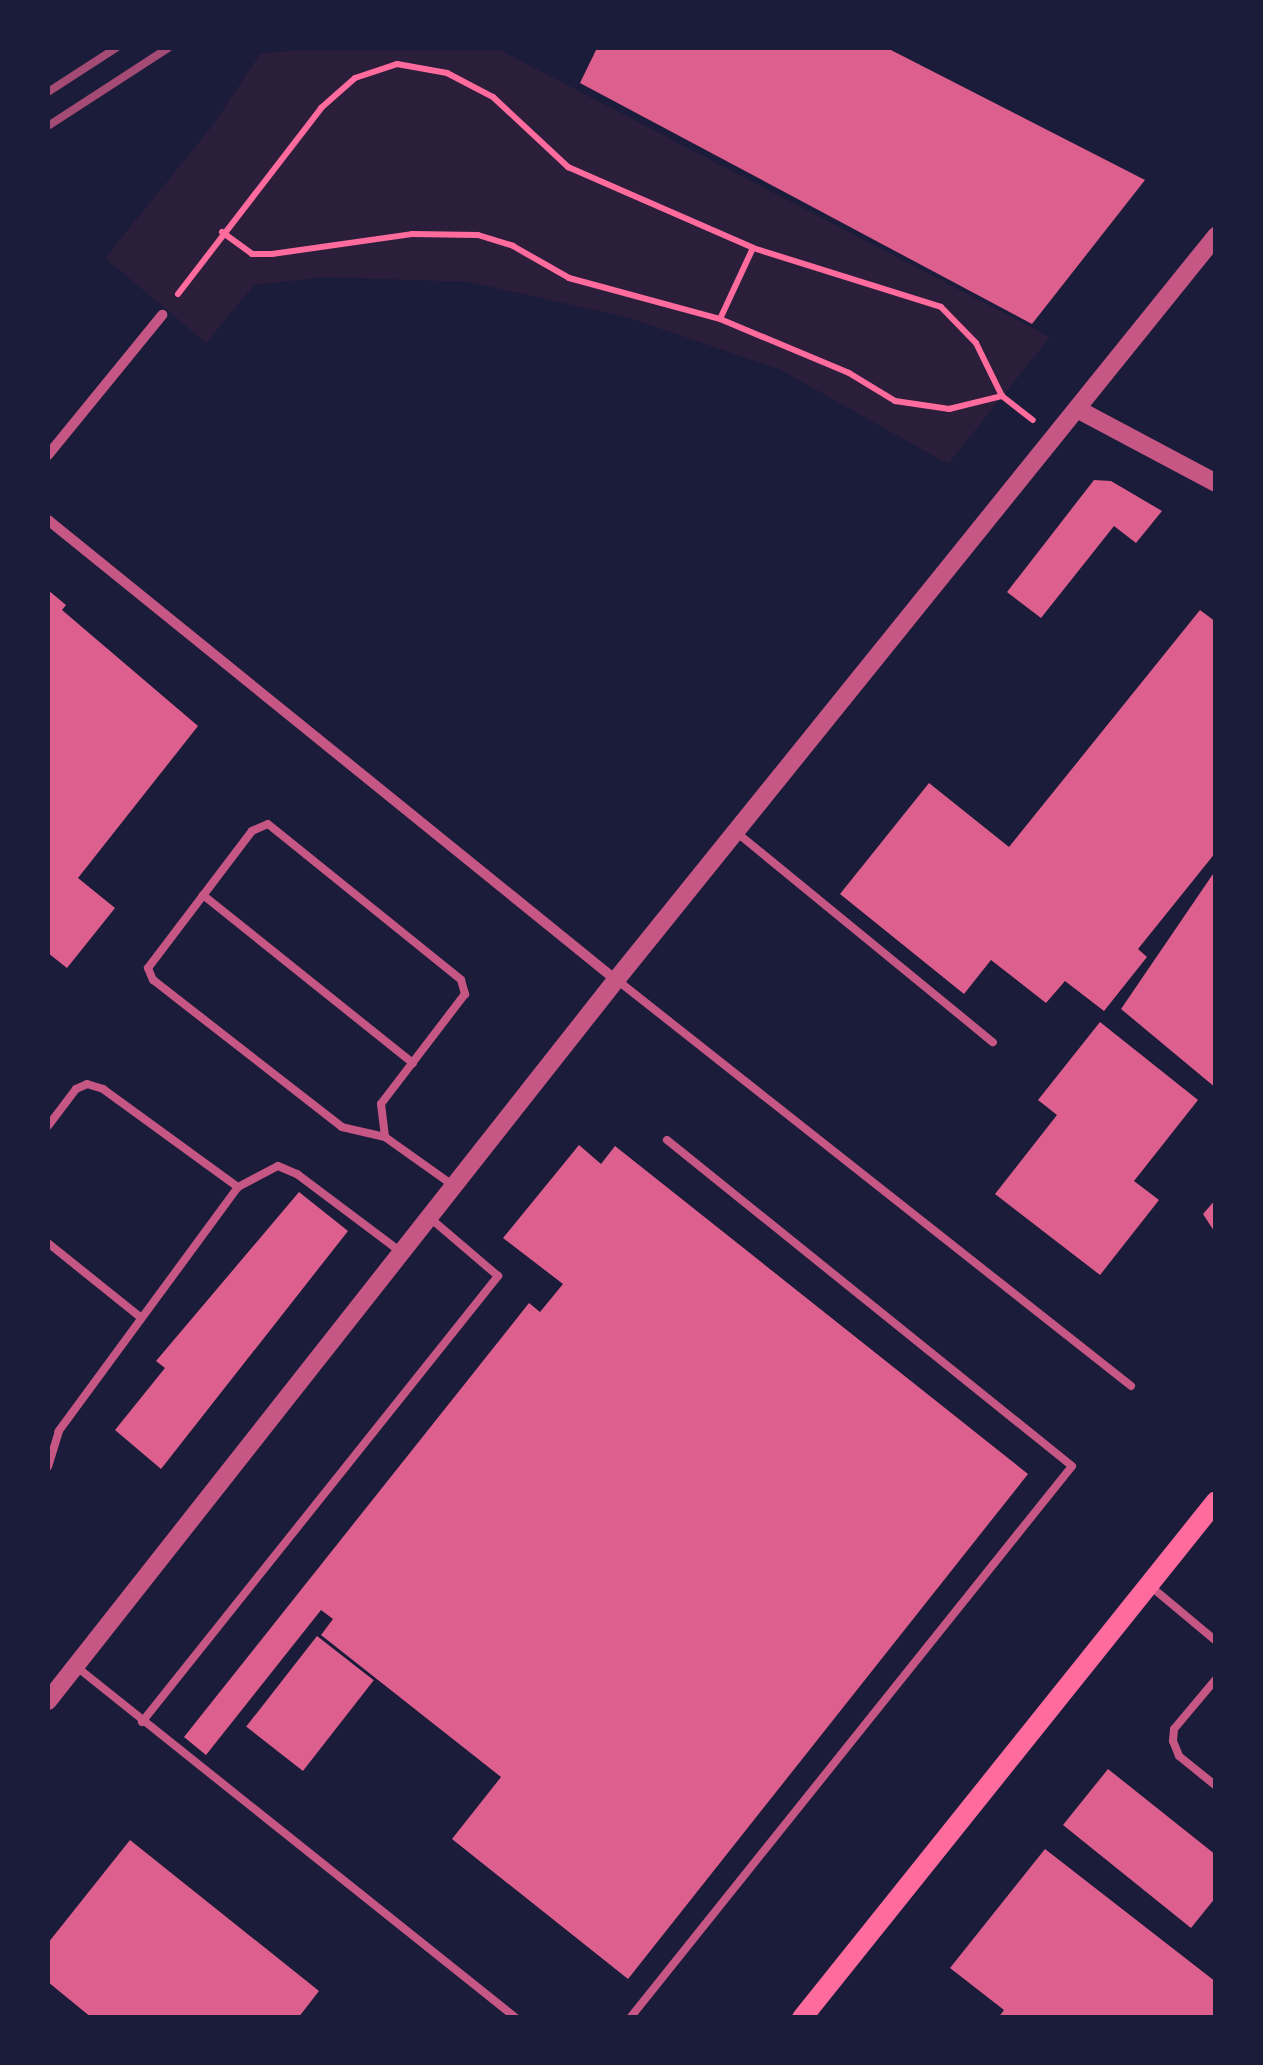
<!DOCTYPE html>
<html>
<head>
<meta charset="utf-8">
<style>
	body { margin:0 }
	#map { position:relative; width:1263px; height:2065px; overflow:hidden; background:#1b1b3a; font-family:Cabin,sans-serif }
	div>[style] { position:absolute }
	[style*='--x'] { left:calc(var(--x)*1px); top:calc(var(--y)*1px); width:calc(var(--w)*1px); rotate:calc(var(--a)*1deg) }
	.green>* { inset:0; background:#2a1e3b }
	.building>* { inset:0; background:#dd5f8e; transform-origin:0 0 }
	.path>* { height:6px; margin:-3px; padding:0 3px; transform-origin:3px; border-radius:3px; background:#ff6b9d }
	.service>* { height:8px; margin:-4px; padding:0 4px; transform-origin:4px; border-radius:4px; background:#c65784 }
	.minor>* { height:10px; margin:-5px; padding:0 5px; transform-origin:5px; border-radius:5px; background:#c65784 }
	.tertiary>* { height:18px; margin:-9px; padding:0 9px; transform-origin:9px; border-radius:9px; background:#c65784 }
	.secondary>* { height:20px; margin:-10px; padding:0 10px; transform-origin:10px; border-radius:10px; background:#ff6b9d }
	.rail>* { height:8px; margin:-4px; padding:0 4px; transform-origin:4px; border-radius:4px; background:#a44b75 }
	span { translate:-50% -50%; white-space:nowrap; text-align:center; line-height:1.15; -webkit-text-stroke:8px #1b1b3a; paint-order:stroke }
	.frame { position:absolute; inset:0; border:50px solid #1b1b3a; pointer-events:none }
</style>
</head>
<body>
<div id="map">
	<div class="green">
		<i style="clip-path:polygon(316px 48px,496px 48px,1050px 337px,948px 464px,779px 369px,626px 317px,469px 282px,326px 277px,254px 285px,206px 343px,105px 258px,213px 125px,260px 54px)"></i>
	</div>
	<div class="building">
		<i style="clip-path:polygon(597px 48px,887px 48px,1145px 180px,1032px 324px,580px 83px)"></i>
		<i style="clip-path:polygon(1094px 480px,1111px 481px,1162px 511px,1136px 543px,1114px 526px,1041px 618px,1007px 592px)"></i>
		<i style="clip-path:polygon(48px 590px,66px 605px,62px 610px,198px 726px,78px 878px,115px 908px,67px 968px,48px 953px)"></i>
		<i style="clip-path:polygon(1200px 610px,1216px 622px,1216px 852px,1138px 949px,1147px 957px,1104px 1011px,1065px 981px,1046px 1003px,991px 960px,964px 994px,840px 894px,929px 783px,1009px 847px)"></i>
		<i style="clip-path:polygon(1213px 874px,1216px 875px,1216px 1088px,1121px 1009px)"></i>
		<i style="clip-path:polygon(1100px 1022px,1198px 1100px,1134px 1181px,1159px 1200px,1100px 1275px,995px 1194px,1057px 1115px,1038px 1100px)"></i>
		<i style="clip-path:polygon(579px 1145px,601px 1164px,615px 1146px,1028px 1474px,628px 1979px,452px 1839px,501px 1777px,321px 1635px,333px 1619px,321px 1610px,206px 1755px,184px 1737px,529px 1303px,540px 1312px,563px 1284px,503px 1238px)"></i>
		<i style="clip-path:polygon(299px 1192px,348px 1231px,161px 1469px,115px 1430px,165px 1368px,156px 1361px)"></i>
		<i style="clip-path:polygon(1216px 1199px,1216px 1234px,1203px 1214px)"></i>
		<i style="left:317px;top:1636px;width:72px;height:115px;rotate:38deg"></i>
		<i style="clip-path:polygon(1108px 1769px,1216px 1855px,1216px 1897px,1191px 1928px,1063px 1825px)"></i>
		<i style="clip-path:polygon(130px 1840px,319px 1991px,298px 2018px,92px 2018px,48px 1982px,48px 1943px)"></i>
		<i style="clip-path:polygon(1045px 1849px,1216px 1982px,1216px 2018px,998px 2018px,1004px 2010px,950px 1968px)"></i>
	</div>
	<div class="path">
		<i style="--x:222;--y:232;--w:37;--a:36"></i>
		<i style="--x:252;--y:254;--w:20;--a:0"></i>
		<i style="--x:272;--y:254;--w:141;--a:-8.1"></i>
		<i style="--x:412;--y:234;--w:66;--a:0.9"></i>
		<i style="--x:478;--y:235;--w:37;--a:17"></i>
		<i style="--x:513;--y:246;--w:64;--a:29.7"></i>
		<i style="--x:569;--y:278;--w:156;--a:15.2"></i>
		<i style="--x:720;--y:319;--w:140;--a:22.7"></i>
		<i style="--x:849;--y:373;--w:54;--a:31.3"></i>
		<i style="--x:895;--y:401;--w:55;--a:8.4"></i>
		<i style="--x:949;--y:409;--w:55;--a:-13.8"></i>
		<i style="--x:178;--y:294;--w:235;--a:-52.4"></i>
		<i style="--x:321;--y:108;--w:45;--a:-41.4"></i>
		<i style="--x:355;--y:78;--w:44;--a:-18.4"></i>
		<i style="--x:397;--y:64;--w:51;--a:10.2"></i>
		<i style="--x:447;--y:73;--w:52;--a:27.6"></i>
		<i style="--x:493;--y:97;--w:103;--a:43"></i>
		<i style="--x:568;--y:167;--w:202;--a:23.6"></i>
		<i style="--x:753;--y:248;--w:197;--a:17.4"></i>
		<i style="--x:941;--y:307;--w:50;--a:45.8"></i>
		<i style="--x:976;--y:343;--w:59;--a:63.9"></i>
		<i style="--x:1002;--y:396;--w:39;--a:38"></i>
		<i style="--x:720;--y:319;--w:78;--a:-65.1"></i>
	</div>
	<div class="service">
		<i style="--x:736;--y:832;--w:332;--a:39.3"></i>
		<i style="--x:203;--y:895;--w:269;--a:38.7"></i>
		<i style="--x:617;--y:980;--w:655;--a:38.3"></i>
		<i style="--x:48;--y:1126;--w:46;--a:-52.9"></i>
		<i style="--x:76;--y:1089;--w:12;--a:-24"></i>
		<i style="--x:87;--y:1084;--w:17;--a:17"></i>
		<i style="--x:103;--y:1089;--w:167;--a:36"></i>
		<i style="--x:238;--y:1187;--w:303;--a:126.3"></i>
		<i style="--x:59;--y:1431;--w:37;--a:107"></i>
		<i style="--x:385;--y:1137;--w:44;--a:-166.9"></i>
		<i style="--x:342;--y:1127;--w:239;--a:-142.1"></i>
		<i style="--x:153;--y:980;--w:13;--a:-113"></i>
		<i style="--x:148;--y:968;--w:172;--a:-52.8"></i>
		<i style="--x:252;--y:831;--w:17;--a:-24"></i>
		<i style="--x:268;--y:824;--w:248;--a:38.9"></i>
		<i style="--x:461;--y:980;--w:15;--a:74"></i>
		<i style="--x:465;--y:994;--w:138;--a:127.4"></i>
		<i style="--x:381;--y:1104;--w:33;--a:83"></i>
		<i style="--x:385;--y:1137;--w:85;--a:35.4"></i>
		<i style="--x:238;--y:1187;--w:45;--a:-27.7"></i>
		<i style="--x:278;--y:1166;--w:21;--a:23"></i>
		<i style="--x:297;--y:1174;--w:130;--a:36.9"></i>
		<i style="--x:48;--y:1243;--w:118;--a:38.8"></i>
		<i style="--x:1149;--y:1585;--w:87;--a:39.9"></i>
		<i style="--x:78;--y:1668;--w:561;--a:38.63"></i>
		<i style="--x:1216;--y:1679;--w:65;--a:130"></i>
		<i style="--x:1174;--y:1729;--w:12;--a:95"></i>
		<i style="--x:1173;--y:1741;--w:16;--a:68"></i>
		<i style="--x:1179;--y:1756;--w:48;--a:39"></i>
		<i style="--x:142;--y:1722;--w:571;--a:-51.4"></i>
		<i style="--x:498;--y:1276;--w:89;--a:-139.5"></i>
		<i style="--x:630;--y:2018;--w:707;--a:-51.31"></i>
		<i style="--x:1072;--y:1466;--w:520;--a:-141.17"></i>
	</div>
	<div class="minor">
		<i style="--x:48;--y:455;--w:181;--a:-50.8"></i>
		<i style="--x:48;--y:520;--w:731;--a:39"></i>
	</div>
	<div class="tertiary">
		<i style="--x:1077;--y:409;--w:157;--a:28"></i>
		<i style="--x:48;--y:1701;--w:918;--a:-51.77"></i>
		<i style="--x:616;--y:980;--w:956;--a:-51.12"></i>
	</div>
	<div class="secondary">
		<i style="--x:802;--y:2018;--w:662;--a:-51.31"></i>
	</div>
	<div class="rail">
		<i style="--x:48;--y:92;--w:81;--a:-32.9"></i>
		<i style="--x:48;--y:126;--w:143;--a:-33"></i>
	</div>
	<div class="frame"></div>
</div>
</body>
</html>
